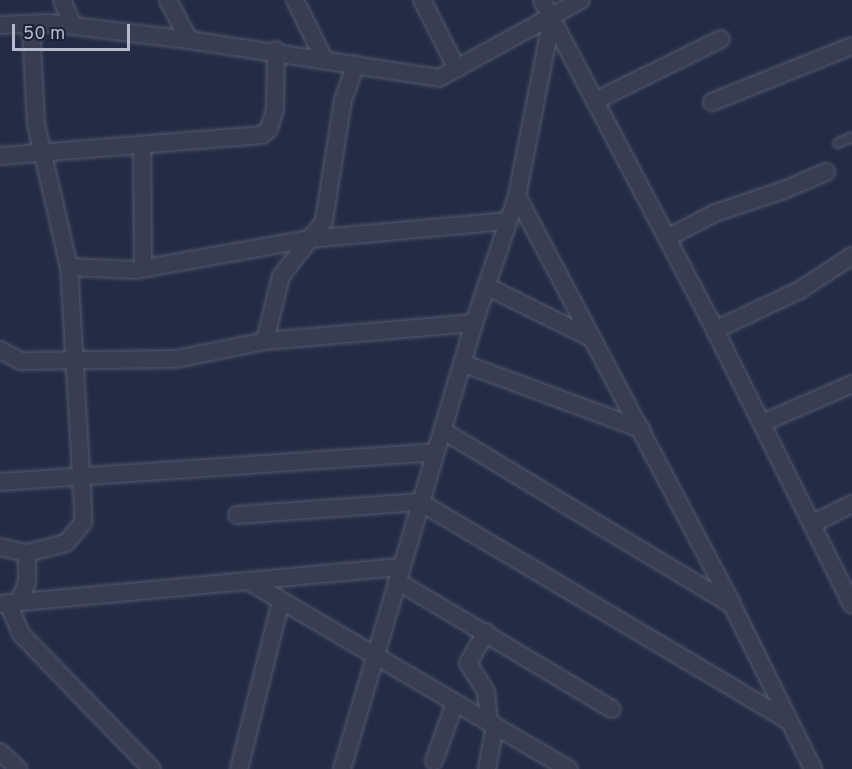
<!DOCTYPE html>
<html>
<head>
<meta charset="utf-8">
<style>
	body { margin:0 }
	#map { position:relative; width:852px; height:769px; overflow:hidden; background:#232c42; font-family:Overpass,sans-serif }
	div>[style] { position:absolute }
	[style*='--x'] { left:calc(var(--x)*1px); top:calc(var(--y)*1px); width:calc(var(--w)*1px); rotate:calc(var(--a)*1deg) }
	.roads { filter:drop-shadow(0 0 2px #53596c) drop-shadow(0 0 2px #53596c) }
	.lane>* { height:8px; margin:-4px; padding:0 4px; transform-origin:4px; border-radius:4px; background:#383e52 }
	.street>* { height:16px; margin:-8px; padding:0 8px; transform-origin:8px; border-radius:8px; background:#383e52 }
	span { translate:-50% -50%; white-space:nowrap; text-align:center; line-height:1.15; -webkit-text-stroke:4.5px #1d2337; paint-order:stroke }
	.scale { position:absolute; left:12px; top:24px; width:118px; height:27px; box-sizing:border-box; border:3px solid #b5bacc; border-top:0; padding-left:8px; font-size:18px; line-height:21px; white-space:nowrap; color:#b5bacc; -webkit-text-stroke:4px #1d2337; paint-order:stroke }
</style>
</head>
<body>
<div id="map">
	<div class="roads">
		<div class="lane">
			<i style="--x:838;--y:143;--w:15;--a:-23"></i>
		</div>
		<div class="street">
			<i style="--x:62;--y:0;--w:28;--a:67"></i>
			<i style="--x:168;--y:0;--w:45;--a:62.3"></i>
			<i style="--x:295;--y:0;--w:66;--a:63.8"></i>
			<i style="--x:422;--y:0;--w:77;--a:63.1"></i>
			<i style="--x:542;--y:0;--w:373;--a:62.3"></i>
			<i style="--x:715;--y:330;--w:307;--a:63.5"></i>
			<i style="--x:0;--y:25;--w:49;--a:-2.3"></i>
			<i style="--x:49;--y:23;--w:141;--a:6.9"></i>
			<i style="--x:189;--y:40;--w:253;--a:8.6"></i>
			<i style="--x:439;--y:78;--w:162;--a:-28.8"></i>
			<i style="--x:597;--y:100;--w:138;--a:-26.2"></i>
			<i style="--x:712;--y:102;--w:151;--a:-21.8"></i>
			<i style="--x:142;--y:147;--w:121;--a:89.5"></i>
			<i style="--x:0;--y:156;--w:263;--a:-4.6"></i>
			<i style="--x:262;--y:135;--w:9;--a:-41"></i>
			<i style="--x:269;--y:129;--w:21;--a:-73"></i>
			<i style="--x:275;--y:109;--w:59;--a:-89"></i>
			<i style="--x:517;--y:196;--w:461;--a:62.2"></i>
			<i style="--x:667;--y:238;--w:54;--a:-27.5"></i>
			<i style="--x:715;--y:213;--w:73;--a:-18.4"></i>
			<i style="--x:784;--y:190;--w:46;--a:-23.2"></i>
			<i style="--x:69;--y:267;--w:66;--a:2.6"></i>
			<i style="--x:135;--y:270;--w:177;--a:-10.1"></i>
			<i style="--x:309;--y:239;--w:200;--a:-5.2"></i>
			<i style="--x:486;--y:286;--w:119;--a:26.4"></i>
			<i style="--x:715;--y:330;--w:94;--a:-25.2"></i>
			<i style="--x:800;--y:290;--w:62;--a:-33.2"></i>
			<i style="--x:265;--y:341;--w:210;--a:-4.9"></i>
			<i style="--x:0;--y:350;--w:24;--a:28"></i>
			<i style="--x:21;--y:361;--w:155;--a:-0.7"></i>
			<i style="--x:176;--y:359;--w:91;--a:-11.4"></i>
			<i style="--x:265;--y:341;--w:67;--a:-76.2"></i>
			<i style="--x:281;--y:276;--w:70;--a:-52"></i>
			<i style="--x:324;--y:221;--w:122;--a:-81.1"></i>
			<i style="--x:343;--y:100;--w:38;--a:-70"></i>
			<i style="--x:462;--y:363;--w:191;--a:20.2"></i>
			<i style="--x:762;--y:423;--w:98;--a:-23.4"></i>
			<i style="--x:442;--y:430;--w:339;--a:31.1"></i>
			<i style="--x:732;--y:605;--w:183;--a:63.7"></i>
			<i style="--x:0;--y:482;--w:436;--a:-3.9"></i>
			<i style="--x:237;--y:515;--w:183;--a:-4.1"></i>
			<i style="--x:420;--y:502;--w:429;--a:30.7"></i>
			<i style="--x:812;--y:524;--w:45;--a:-26.6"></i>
			<i style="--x:0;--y:547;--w:28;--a:13"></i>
			<i style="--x:248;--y:581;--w:372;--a:30.4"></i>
			<i style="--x:397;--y:581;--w:250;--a:30.8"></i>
			<i style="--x:19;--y:602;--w:22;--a:-68"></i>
			<i style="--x:27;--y:582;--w:29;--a:-90"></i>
			<i style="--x:27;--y:553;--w:40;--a:-14.4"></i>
			<i style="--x:66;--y:543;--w:26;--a:-50"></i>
			<i style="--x:83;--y:523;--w:15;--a:-90"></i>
			<i style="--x:83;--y:508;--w:241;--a:-93.3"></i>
			<i style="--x:69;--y:267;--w:147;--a:-103"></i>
			<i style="--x:36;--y:124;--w:100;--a:-92.9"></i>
			<i style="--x:8;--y:603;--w:34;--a:67"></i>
			<i style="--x:21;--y:634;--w:188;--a:45.9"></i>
			<i style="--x:0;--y:604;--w:403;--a:-5.3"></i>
			<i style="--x:486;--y:632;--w:36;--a:120"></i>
			<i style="--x:468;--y:663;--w:34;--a:58"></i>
			<i style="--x:486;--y:692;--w:31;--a:84"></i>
			<i style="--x:0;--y:752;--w:25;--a:43"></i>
			<i style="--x:434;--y:761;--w:62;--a:-70.1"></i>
			<i style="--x:239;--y:769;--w:173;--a:-76"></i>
			<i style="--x:342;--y:769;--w:465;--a:-73.5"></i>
			<i style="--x:474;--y:323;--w:134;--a:-71.3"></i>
			<i style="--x:517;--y:196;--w:181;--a:-78.9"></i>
			<i style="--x:487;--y:769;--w:44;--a:-79.5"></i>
		</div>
	</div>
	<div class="scale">50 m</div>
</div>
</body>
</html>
